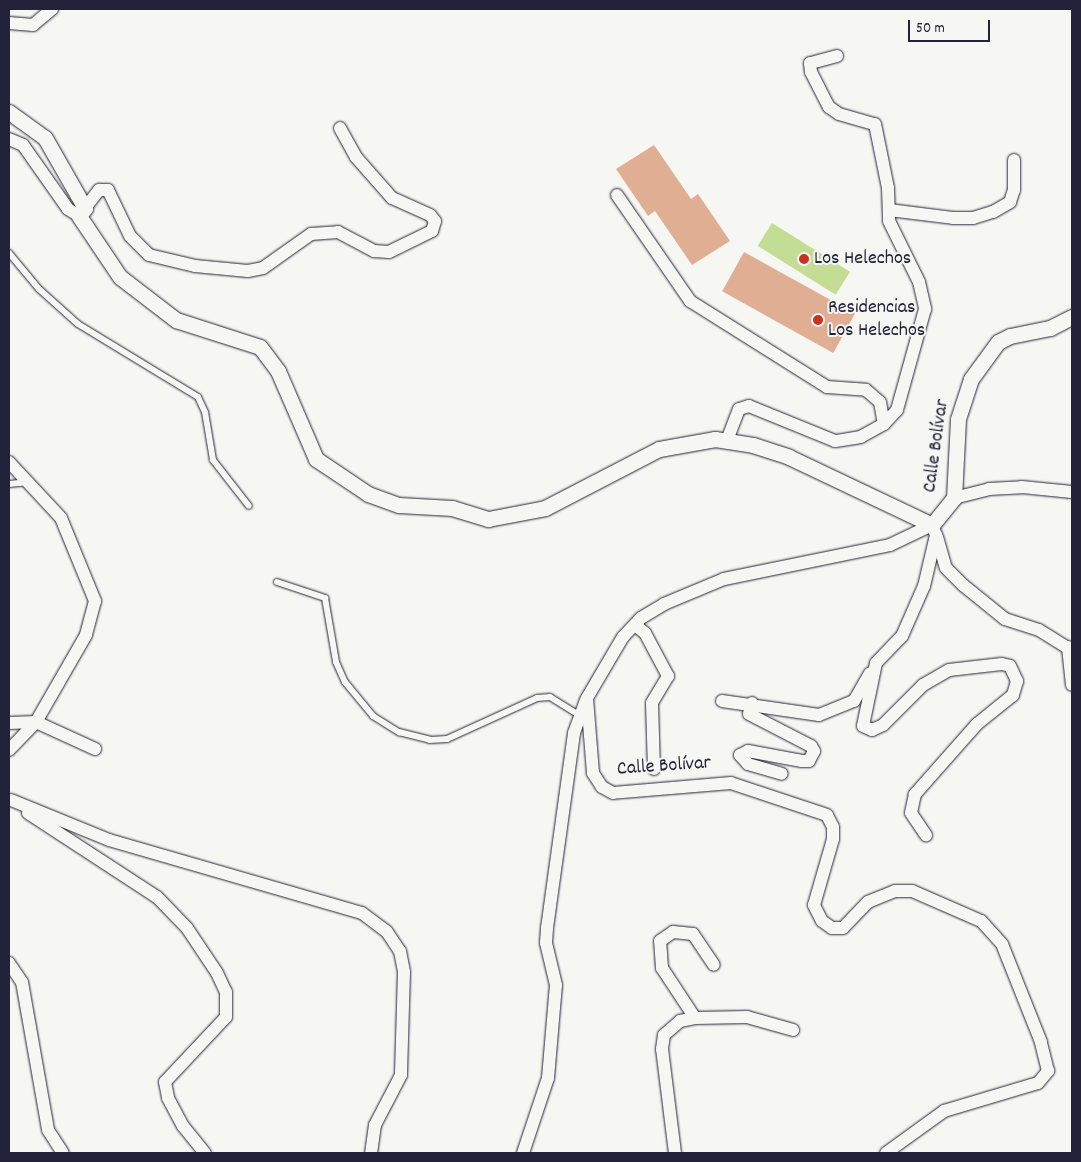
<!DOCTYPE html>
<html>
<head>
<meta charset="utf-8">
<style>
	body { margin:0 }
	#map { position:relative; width:1081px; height:1162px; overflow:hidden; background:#f6f6f2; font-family:Dekko,sans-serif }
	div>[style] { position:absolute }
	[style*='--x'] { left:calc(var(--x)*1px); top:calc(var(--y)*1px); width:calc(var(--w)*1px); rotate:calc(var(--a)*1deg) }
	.green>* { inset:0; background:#c4dd94; transform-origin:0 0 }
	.building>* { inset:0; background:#e0ae92; transform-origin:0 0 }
	.roads { filter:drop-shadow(0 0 1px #22223b) drop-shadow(0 0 1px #22223b) }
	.service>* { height:6px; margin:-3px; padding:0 3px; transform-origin:3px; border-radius:3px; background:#f6f6f2 }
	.minor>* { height:12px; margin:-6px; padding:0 6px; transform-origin:6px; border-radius:6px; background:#f6f6f2 }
	.tertiary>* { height:15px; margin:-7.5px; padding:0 7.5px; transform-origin:7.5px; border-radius:7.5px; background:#f6f6f2 }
	.dots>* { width:14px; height:14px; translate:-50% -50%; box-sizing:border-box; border:2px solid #f6f6f2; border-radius:50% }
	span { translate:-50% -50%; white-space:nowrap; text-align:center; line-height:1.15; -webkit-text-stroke:4px #f6f6f2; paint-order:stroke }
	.poi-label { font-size:20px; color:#22223b }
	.left { translate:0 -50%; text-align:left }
	.street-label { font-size:20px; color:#22223b }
	.frame { position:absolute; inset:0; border:10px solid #22223b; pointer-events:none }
	.scale { position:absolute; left:908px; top:20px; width:82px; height:22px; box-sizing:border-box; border:2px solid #22223b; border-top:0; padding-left:6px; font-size:15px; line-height:18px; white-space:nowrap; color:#22223b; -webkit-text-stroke:4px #f6f6f2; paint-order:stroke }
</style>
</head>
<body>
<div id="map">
	<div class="green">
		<i style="left:772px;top:223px;width:92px;height:27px;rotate:32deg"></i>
	</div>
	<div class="building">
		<i style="clip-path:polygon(654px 145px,691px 199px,698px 194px,730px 241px,692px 265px,655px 211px,648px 216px,616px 169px)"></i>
		<i style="left:744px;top:252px;width:127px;height:45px;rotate:29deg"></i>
	</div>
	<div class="roads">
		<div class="service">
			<i style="--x:9;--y:253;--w:47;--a:50.2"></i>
			<i style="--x:39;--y:289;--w:52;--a:41.9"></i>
			<i style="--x:78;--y:324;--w:140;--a:31.3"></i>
			<i style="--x:198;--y:397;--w:17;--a:65"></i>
			<i style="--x:205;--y:412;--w:49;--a:80.5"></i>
			<i style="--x:213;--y:460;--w:58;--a:52"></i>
			<i style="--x:9;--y:484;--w:20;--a:-6"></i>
			<i style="--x:277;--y:582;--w:51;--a:18.4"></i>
			<i style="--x:325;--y:598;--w:65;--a:80.2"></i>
			<i style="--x:336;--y:662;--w:22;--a:66"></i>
			<i style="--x:345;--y:682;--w:44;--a:50.5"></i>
			<i style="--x:373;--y:716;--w:31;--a:32"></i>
			<i style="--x:399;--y:732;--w:32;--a:14"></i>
			<i style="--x:430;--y:740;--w:17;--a:-3"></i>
			<i style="--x:447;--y:739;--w:99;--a:-24.5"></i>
			<i style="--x:537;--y:698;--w:13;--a:-4"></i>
			<i style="--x:550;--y:697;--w:36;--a:32"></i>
		</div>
		<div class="minor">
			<i style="--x:9;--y:23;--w:24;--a:5"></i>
			<i style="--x:33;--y:25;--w:25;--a:-40"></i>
			<i style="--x:837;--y:56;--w:28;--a:165"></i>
			<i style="--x:810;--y:63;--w:9;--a:84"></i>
			<i style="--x:811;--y:72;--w:39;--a:63"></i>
			<i style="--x:829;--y:107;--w:12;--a:35"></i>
			<i style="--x:839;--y:114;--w:37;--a:16"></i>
			<i style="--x:875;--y:124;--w:65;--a:78.5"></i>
			<i style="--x:888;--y:188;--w:33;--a:88"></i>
			<i style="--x:889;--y:221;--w:68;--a:63.8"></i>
			<i style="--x:919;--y:282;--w:28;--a:77"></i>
			<i style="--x:925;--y:309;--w:105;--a:105.5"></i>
			<i style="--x:897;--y:410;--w:19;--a:133"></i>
			<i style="--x:9;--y:139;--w:15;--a:23"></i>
			<i style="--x:23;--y:145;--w:78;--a:54.9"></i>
			<i style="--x:68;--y:209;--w:13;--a:32"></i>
			<i style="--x:617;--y:195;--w:129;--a:55.4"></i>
			<i style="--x:690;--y:301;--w:162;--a:32.1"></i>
			<i style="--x:827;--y:387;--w:39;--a:4"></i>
			<i style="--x:866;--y:390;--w:18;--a:41"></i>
			<i style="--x:880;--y:402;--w:22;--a:80"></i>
			<i style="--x:884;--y:424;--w:26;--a:151"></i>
			<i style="--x:861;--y:437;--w:26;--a:171"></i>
			<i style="--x:835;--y:441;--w:93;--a:-157.9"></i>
			<i style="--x:749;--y:406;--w:10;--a:163"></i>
			<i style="--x:739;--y:409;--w:33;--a:111"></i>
			<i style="--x:85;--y:208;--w:23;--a:-52"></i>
			<i style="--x:99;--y:190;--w:9;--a:0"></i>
			<i style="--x:108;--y:190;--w:51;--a:64.4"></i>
			<i style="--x:130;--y:236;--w:27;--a:45"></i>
			<i style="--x:149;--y:255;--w:47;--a:13.4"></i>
			<i style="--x:195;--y:266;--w:53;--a:5.4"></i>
			<i style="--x:248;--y:271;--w:15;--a:-11"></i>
			<i style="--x:263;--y:268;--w:59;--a:-35.3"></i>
			<i style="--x:311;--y:234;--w:27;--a:-4"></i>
			<i style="--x:338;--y:232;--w:41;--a:27.8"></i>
			<i style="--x:374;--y:251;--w:15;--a:4"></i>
			<i style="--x:389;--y:252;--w:48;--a:-26"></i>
			<i style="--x:432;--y:231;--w:10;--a:-73"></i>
			<i style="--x:435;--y:221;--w:8;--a:-130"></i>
			<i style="--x:430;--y:215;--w:42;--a:-155.9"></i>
			<i style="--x:392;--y:198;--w:55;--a:-131.3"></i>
			<i style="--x:356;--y:157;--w:33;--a:-119"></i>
			<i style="--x:889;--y:210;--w:64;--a:7.1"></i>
			<i style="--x:953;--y:218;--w:20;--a:0"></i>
			<i style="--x:973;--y:218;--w:21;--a:-17"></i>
			<i style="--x:993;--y:212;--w:20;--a:-30"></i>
			<i style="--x:1010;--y:202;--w:13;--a:-72"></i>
			<i style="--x:1014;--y:190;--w:30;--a:-90"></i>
			<i style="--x:9;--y:462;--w:76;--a:47.1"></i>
			<i style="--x:61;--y:518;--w:90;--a:67.7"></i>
			<i style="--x:95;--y:601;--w:35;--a:105"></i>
			<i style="--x:86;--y:635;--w:100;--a:119.9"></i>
			<i style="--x:36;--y:722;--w:39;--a:134"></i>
			<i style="--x:954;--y:498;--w:36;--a:-14"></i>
			<i style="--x:989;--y:489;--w:33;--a:-3"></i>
			<i style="--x:1022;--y:487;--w:50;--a:5.7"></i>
			<i style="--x:937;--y:537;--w:32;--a:74"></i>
			<i style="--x:946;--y:568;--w:24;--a:45"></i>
			<i style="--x:963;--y:585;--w:54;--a:39"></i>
			<i style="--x:1005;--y:619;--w:36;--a:18"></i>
			<i style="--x:1039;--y:630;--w:39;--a:32"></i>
			<i style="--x:635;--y:625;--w:13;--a:39"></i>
			<i style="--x:645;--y:633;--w:49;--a:61.9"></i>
			<i style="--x:668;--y:676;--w:31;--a:121"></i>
			<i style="--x:652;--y:703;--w:66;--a:88.3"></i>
			<i style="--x:1068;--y:647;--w:38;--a:84"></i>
			<i style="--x:722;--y:701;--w:98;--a:8.2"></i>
			<i style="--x:819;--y:715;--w:38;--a:-22"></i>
			<i style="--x:854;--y:701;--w:32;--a:-60"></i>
			<i style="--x:752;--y:703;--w:11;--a:105"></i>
			<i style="--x:749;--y:714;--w:70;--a:27.3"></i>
			<i style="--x:811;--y:746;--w:6;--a:59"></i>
			<i style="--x:814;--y:751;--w:11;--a:117"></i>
			<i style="--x:809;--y:761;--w:7;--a:180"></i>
			<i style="--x:802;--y:761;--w:55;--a:-169.5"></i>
			<i style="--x:748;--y:751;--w:9;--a:153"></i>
			<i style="--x:740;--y:755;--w:12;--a:48"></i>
			<i style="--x:748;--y:764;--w:35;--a:16"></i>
			<i style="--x:9;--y:723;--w:27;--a:-2"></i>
			<i style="--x:36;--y:722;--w:65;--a:24.6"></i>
			<i style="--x:11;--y:800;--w:106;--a:22.2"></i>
			<i style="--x:109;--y:840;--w:263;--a:16.1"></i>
			<i style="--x:362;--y:913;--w:31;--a:37"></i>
			<i style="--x:387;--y:932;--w:23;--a:56"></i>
			<i style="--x:400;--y:951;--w:21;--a:79"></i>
			<i style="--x:404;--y:972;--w:103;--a:91.7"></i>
			<i style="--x:401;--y:1075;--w:56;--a:117.5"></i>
			<i style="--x:375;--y:1125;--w:28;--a:98"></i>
			<i style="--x:28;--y:813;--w:154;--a:33.1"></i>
			<i style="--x:157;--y:897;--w:43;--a:45.9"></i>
			<i style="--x:187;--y:928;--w:54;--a:56.3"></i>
			<i style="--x:217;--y:973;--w:21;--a:65"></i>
			<i style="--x:226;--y:992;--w:25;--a:90"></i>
			<i style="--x:226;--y:1017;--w:89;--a:133.2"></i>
			<i style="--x:165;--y:1082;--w:16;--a:79"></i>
			<i style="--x:168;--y:1098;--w:32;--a:62"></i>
			<i style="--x:183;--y:1126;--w:35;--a:51"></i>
			<i style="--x:9;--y:963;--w:23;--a:56"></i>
			<i style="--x:22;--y:982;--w:150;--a:80"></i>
			<i style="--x:48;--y:1130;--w:27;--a:57"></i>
			<i style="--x:695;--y:1018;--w:60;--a:-123.4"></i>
			<i style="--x:662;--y:968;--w:27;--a:-94"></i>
			<i style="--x:660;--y:941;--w:16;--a:-35"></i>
			<i style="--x:673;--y:932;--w:20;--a:6"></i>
			<i style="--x:693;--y:934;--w:37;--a:56"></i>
			<i style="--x:523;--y:1153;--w:79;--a:-71.6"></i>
			<i style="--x:548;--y:1078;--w:93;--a:-85.1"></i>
			<i style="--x:556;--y:985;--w:43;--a:-103.4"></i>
			<i style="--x:546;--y:943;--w:15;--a:-86"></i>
			<i style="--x:547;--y:928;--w:197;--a:-82.1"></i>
			<i style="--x:574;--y:733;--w:35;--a:-70"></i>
			<i style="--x:675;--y:1153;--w:105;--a:-97.1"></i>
			<i style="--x:662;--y:1049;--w:14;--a:-82"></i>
			<i style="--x:664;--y:1035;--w:21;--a:-41"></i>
			<i style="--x:680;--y:1021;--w:15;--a:-11"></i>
			<i style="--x:695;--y:1018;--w:52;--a:-1.1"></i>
			<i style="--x:747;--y:1017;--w:48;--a:15.8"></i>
			<i style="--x:886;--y:1153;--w:72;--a:-35.9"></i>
			<i style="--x:944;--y:1111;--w:98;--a:-16.6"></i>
			<i style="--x:1038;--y:1083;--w:16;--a:-50"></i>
			<i style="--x:1048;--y:1071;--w:30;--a:-104"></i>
			<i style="--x:1041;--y:1042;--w:105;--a:-111.7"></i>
			<i style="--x:1002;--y:944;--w:31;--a:-132"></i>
			<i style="--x:981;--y:921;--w:75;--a:-156.5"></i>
			<i style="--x:912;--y:891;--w:17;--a:180"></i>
			<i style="--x:895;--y:891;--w:29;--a:158"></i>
			<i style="--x:868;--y:902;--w:36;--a:134"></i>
			<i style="--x:843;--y:928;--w:11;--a:180"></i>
			<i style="--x:832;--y:928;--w:12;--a:-145"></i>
			<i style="--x:822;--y:921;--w:18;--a:-117"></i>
			<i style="--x:814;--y:905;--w:69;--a:-73.9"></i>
			<i style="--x:833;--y:839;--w:12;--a:-90"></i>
			<i style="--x:833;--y:827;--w:13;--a:-117"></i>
			<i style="--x:827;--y:815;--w:101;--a:-161.6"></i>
			<i style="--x:731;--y:783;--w:118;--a:175.2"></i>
			<i style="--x:613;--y:793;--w:13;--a:-151"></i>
			<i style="--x:602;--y:787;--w:17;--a:-123"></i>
			<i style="--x:593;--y:773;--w:75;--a:-94.6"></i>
			<i style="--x:587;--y:698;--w:71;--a:-59.5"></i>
			<i style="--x:623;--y:637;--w:26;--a:-47"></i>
			<i style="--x:641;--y:618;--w:27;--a:-31"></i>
			<i style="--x:664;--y:604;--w:65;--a:-22.6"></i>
			<i style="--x:724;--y:579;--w:169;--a:-11.6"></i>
			<i style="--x:890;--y:545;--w:47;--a:-25.5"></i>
			<i style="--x:932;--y:525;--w:11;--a:68"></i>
			<i style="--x:936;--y:535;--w:52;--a:103.2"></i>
			<i style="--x:924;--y:586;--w:55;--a:113.7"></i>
			<i style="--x:902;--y:636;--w:37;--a:134"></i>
			<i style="--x:876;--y:663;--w:64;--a:101.7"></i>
			<i style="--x:863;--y:726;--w:10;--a:24"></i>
			<i style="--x:872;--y:730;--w:12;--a:-24"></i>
			<i style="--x:883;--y:725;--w:57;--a:-45"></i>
			<i style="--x:923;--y:685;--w:30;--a:-30"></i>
			<i style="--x:949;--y:670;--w:53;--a:-6.5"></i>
			<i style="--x:1002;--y:664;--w:8;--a:14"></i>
			<i style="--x:1010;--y:666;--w:17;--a:65"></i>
			<i style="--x:1017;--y:681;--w:15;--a:106"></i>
			<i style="--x:1013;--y:695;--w:46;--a:141.1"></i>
			<i style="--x:977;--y:724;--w:94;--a:131.5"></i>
			<i style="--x:915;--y:794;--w:19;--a:102"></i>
			<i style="--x:911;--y:813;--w:27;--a:56"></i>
		</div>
		<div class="tertiary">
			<i style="--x:9;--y:112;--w:44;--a:35.8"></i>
			<i style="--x:45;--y:138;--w:81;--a:60.3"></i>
			<i style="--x:85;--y:208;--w:10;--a:127"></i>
			<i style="--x:79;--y:216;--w:73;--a:56.1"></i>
			<i style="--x:120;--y:277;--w:71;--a:37.5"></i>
			<i style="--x:176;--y:320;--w:88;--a:17.8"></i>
			<i style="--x:260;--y:347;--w:30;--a:53"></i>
			<i style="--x:278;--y:371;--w:96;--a:66.6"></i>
			<i style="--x:316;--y:459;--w:63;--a:33.9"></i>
			<i style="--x:368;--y:494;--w:33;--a:20"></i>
			<i style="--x:399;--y:505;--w:53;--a:3.2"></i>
			<i style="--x:452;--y:508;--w:38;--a:17"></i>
			<i style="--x:488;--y:519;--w:58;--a:-10.9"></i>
			<i style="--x:545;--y:508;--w:128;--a:-27.4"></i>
			<i style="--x:659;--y:449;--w:57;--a:-10.1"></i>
			<i style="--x:715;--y:439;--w:38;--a:9"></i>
			<i style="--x:753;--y:445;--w:38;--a:18"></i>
			<i style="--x:789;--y:457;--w:158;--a:25.4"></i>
			<i style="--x:932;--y:525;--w:35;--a:-51"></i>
			<i style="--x:954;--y:498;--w:79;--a:-87.1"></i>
			<i style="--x:958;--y:419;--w:42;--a:-72"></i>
			<i style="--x:971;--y:379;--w:46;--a:-53.9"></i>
			<i style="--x:998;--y:342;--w:13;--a:-27"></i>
			<i style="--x:1010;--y:336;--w:41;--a:-11.3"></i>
			<i style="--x:1050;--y:328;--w:25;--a:-27"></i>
		</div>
	</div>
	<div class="dots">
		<i style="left:804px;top:259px;background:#c8321e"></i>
		<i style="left:818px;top:320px;background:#c8321e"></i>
	</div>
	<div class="poi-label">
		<span class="left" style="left:814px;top:259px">Los Helechos</span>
		<span class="left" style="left:828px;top:320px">Residencias<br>Los Helechos</span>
	</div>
	<div class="street-label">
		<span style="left:937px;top:446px;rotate:-82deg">Calle Bolívar</span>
		<span style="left:664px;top:767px;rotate:-4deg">Calle Bolívar</span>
	</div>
	<div class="frame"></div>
	<div class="scale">50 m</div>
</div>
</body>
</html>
